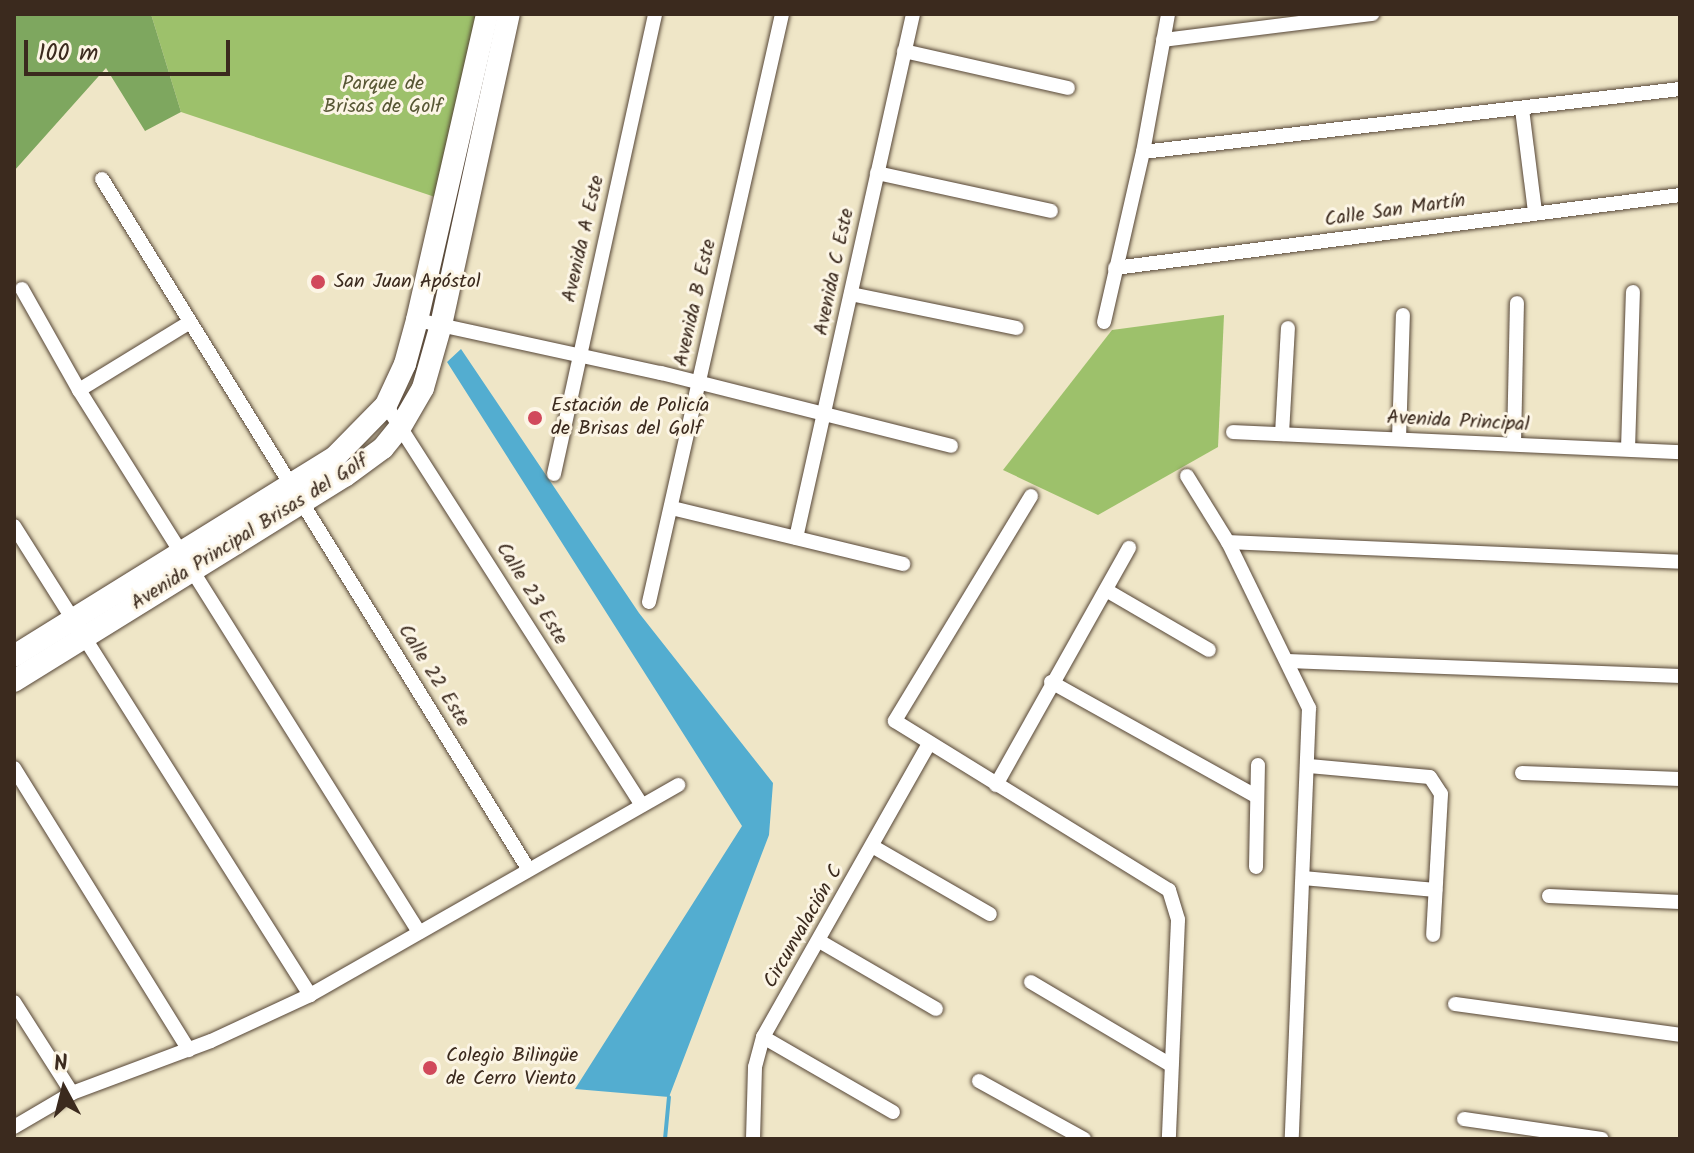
<!DOCTYPE html>
<html>
<head>
<meta charset="utf-8">
<style>
	body { margin:0 }
	#map { position:relative; width:1694px; height:1153px; overflow:hidden; background:#efe6c7; font-family:Kalam,sans-serif }
	div>[style] { position:absolute }
	[style*='--x'] { left:calc(var(--x)*1px); top:calc(var(--y)*1px); width:calc(var(--w)*1px); rotate:calc(var(--a)*1deg) }
	.green>* { inset:0; background:#9dc16b }
	.forest>* { inset:0; background:#7ea75f }
	.water>* { inset:0; background:#53add0 }
	.stream>* { height:4px; margin:-2px; padding:0 2px; transform-origin:2px; border-radius:2px; background:#53add0 }
	.roads { filter:drop-shadow(0 0 2px #564637) drop-shadow(0 0 2px #564637) }
	.street>* { height:14px; margin:-7px; padding:0 7px; transform-origin:7px; border-radius:7px; background:#fff }
	.secondary>* { height:22px; margin:-11px; padding:0 11px; transform-origin:11px; border-radius:11px; background:#fff }
	.dots>* { width:22px; height:22px; translate:-50% -50%; box-sizing:border-box; border:4px solid #fcf5e5; border-radius:50% }
	span { translate:-50% -50%; white-space:nowrap; text-align:center; line-height:1.15; -webkit-text-stroke:6px #fcf5e5; paint-order:stroke }
	.park-label { font-size:20px; color:#585735 }
	.street-label { font-size:20px; color:#3b2a1e }
	.poi-label { font-size:20px; color:#3b2a1e }
	.left { translate:0 -50%; text-align:left }
	.frame { position:absolute; inset:0; border:16px solid #3b2a1e; pointer-events:none }
	.north { position:absolute; left:24px; top:1049px; width:80px; height:80px; -webkit-text-stroke:6px #fcf5e5; paint-order:stroke; rotate:353deg; font-size:22px; font-weight:700; line-height:32px; text-align:center; color:#3b2a1e }
	.north::after { content:''; display:block; margin:auto; width:28px; height:36px; background:#3b2a1e; clip-path:polygon(50% 0,100% 100%,50% 72%,0 100%) }
	.scale { position:absolute; left:24px; top:40px; width:206px; height:36px; box-sizing:border-box; border:4px solid #3b2a1e; border-top:0; padding-left:10px; font-size:24px; line-height:28px; white-space:nowrap; color:#3b2a1e; -webkit-text-stroke:6px #fcf5e5; paint-order:stroke }
</style>
</head>
<body>
<div id="map">
	<div class="green">
		<i style="clip-path:polygon(151px 14px,487px 14px,444px 200px,181px 112px)"></i>
		<i style="clip-path:polygon(1224px 315px,1218px 447px,1098px 515px,1003px 470px,1112px 330px)"></i>
	</div>
	<div class="forest">
		<i style="clip-path:polygon(14px 14px,151px 14px,181px 112px,145px 131px,106px 68px,14px 171px)"></i>
	</div>
	<div class="water">
		<i style="clip-path:polygon(461px 349px,639px 613px,773px 783px,769px 835px,669px 1097px,575px 1089px,742px 826px,447px 362px)"></i>
	</div>
	<div class="stream">
		<i style="--x:665;--y:1139;--w:42;--a:-84.6"></i>
	</div>
	<div class="roads">
		<div class="street">
			<i style="--x:1163;--y:40;--w:211;--a:-7.1"></i>
			<i style="--x:904;--y:51;--w:168;--a:12.7"></i>
			<i style="--x:1522;--y:109;--w:104;--a:82.8"></i>
			<i style="--x:1143;--y:152;--w:541;--a:-6.69"></i>
			<i style="--x:877;--y:173;--w:178;--a:12.3"></i>
			<i style="--x:102;--y:179;--w:812;--a:58.29"></i>
			<i style="--x:1115;--y:268;--w:570;--a:-7.36"></i>
			<i style="--x:22;--y:289;--w:116;--a:60.6"></i>
			<i style="--x:79;--y:390;--w:640;--a:57.9"></i>
			<i style="--x:851;--y:294;--w:169;--a:11.6"></i>
			<i style="--x:417;--y:320;--w:250;--a:12.3"></i>
			<i style="--x:661;--y:373;--w:299;--a:14.1"></i>
			<i style="--x:1104;--y:322;--w:174;--a:-77.1"></i>
			<i style="--x:1143;--y:152;--w:140;--a:-79.7"></i>
			<i style="--x:79;--y:390;--w:130;--a:-31.5"></i>
			<i style="--x:386;--y:405;--w:475;--a:57.4"></i>
			<i style="--x:1233;--y:432;--w:447;--a:2.6"></i>
			<i style="--x:1282;--y:434;--w:106;--a:-86.8"></i>
			<i style="--x:1399;--y:439;--w:124;--a:-88.2"></i>
			<i style="--x:1514;--y:444;--w:141;--a:-88.8"></i>
			<i style="--x:1628;--y:449;--w:157;--a:-88.2"></i>
			<i style="--x:554;--y:474;--w:471;--a:-77.6"></i>
			<i style="--x:1187;--y:476;--w:78;--a:58.2"></i>
			<i style="--x:1228;--y:542;--w:185;--a:64"></i>
			<i style="--x:1309;--y:708;--w:431;--a:92.3"></i>
			<i style="--x:1031;--y:496;--w:263;--a:121.2"></i>
			<i style="--x:895;--y:721;--w:322;--a:31.7"></i>
			<i style="--x:1169;--y:890;--w:31;--a:73"></i>
			<i style="--x:1178;--y:920;--w:219;--a:92.4"></i>
			<i style="--x:672;--y:508;--w:238;--a:13.6"></i>
			<i style="--x:14;--y:526;--w:555;--a:57.74"></i>
			<i style="--x:796;--y:538;--w:537;--a:-77.41"></i>
			<i style="--x:1228;--y:542;--w:452;--a:2.5"></i>
			<i style="--x:1106;--y:590;--w:119;--a:30.2"></i>
			<i style="--x:649;--y:602;--w:603;--a:-77.25"></i>
			<i style="--x:1288;--y:661;--w:392;--a:2.2"></i>
			<i style="--x:1051;--y:682;--w:235;--a:29.1"></i>
			<i style="--x:1309;--y:766;--w:121;--a:5.2"></i>
			<i style="--x:1430;--y:777;--w:20;--a:57"></i>
			<i style="--x:1441;--y:794;--w:141;--a:93.2"></i>
			<i style="--x:14;--y:768;--w:332;--a:58.2"></i>
			<i style="--x:1522;--y:773;--w:158;--a:2.2"></i>
			<i style="--x:996;--y:785;--w:272;--a:-60.7"></i>
			<i style="--x:872;--y:846;--w:136;--a:30"></i>
			<i style="--x:1256;--y:867;--w:102;--a:-88.9"></i>
			<i style="--x:1303;--y:878;--w:133;--a:5.2"></i>
			<i style="--x:1549;--y:896;--w:131;--a:2.6"></i>
			<i style="--x:821;--y:942;--w:133;--a:30.2"></i>
			<i style="--x:1031;--y:982;--w:163;--a:30.7"></i>
			<i style="--x:14;--y:1002;--w:108;--a:57.5"></i>
			<i style="--x:1455;--y:1004;--w:227;--a:7.8"></i>
			<i style="--x:763;--y:1037;--w:150;--a:30"></i>
			<i style="--x:979;--y:1081;--w:120;--a:28.9"></i>
			<i style="--x:1464;--y:1119;--w:139;--a:8.2"></i>
			<i style="--x:14;--y:1127;--w:67;--a:-30.4"></i>
			<i style="--x:72;--y:1093;--w:148;--a:-20.5"></i>
			<i style="--x:211;--y:1041;--w:109;--a:-24.9"></i>
			<i style="--x:310;--y:995;--w:424;--a:-29.7"></i>
			<i style="--x:753;--y:1139;--w:72;--a:-88.4"></i>
			<i style="--x:755;--y:1067;--w:31;--a:-75"></i>
			<i style="--x:763;--y:1037;--w:335;--a:-60.5"></i>
		</div>
		<div class="secondary">
			<i style="--x:14;--y:656;--w:378;--a:-31.8"></i>
			<i style="--x:335;--y:457;--w:73;--a:-45.6"></i>
			<i style="--x:386;--y:405;--w:45;--a:-65.1"></i>
			<i style="--x:405;--y:364;--w:46;--a:-74.7"></i>
			<i style="--x:417;--y:320;--w:314;--a:-77.1"></i>
			<i style="--x:14;--y:681;--w:389;--a:-31.8"></i>
			<i style="--x:345;--y:476;--w:47;--a:-36.4"></i>
			<i style="--x:383;--y:448;--w:28;--a:-51"></i>
			<i style="--x:401;--y:426;--w:44;--a:-59.9"></i>
			<i style="--x:423;--y:388;--w:66;--a:-74.1"></i>
			<i style="--x:441;--y:325;--w:318;--a:-77.7"></i>
		</div>
	</div>
	<div class="dots">
		<i style="left:318px;top:282px;background:#d1495b"></i>
		<i style="left:535px;top:418px;background:#d1495b"></i>
		<i style="left:430px;top:1068px;background:#d1495b"></i>
	</div>
	<div class="park-label">
		<span style="left:383px;top:96px">Parque de<br>Brisas de Golf</span>
	</div>
	<div class="street-label">
		<span style="left:1395px;top:211px;rotate:-8deg">Calle San Martín</span>
		<span style="left:584px;top:239px;rotate:-77deg">Avenida A Este</span>
		<span style="left:835px;top:272px;rotate:-78deg">Avenida C Este</span>
		<span style="left:696px;top:303px;rotate:-77deg">Avenida B Este</span>
		<span style="left:1458px;top:422px;rotate:3deg">Avenida Principal</span>
		<span style="left:250px;top:533px;rotate:-32deg">Avenida Principal Brisas del Golf</span>
		<span style="left:531px;top:594px;rotate:58deg">Calle 23 Este</span>
		<span style="left:433px;top:676px;rotate:58deg">Calle 22 Este</span>
		<span style="left:804px;top:927px;rotate:-60deg">Circunvalación C</span>
	</div>
	<div class="poi-label">
		<span class="left" style="left:334px;top:282px">San Juan Apóstol</span>
		<span class="left" style="left:551px;top:418px">Estación de Policía<br>de Brisas del Golf</span>
		<span class="left" style="left:446px;top:1068px">Colegio Bilingüe<br>de Cerro Viento</span>
	</div>
	<div class="frame"></div>
	<div class="north">N</div>
	<div class="scale">100 m</div>
</div>
</body>
</html>
